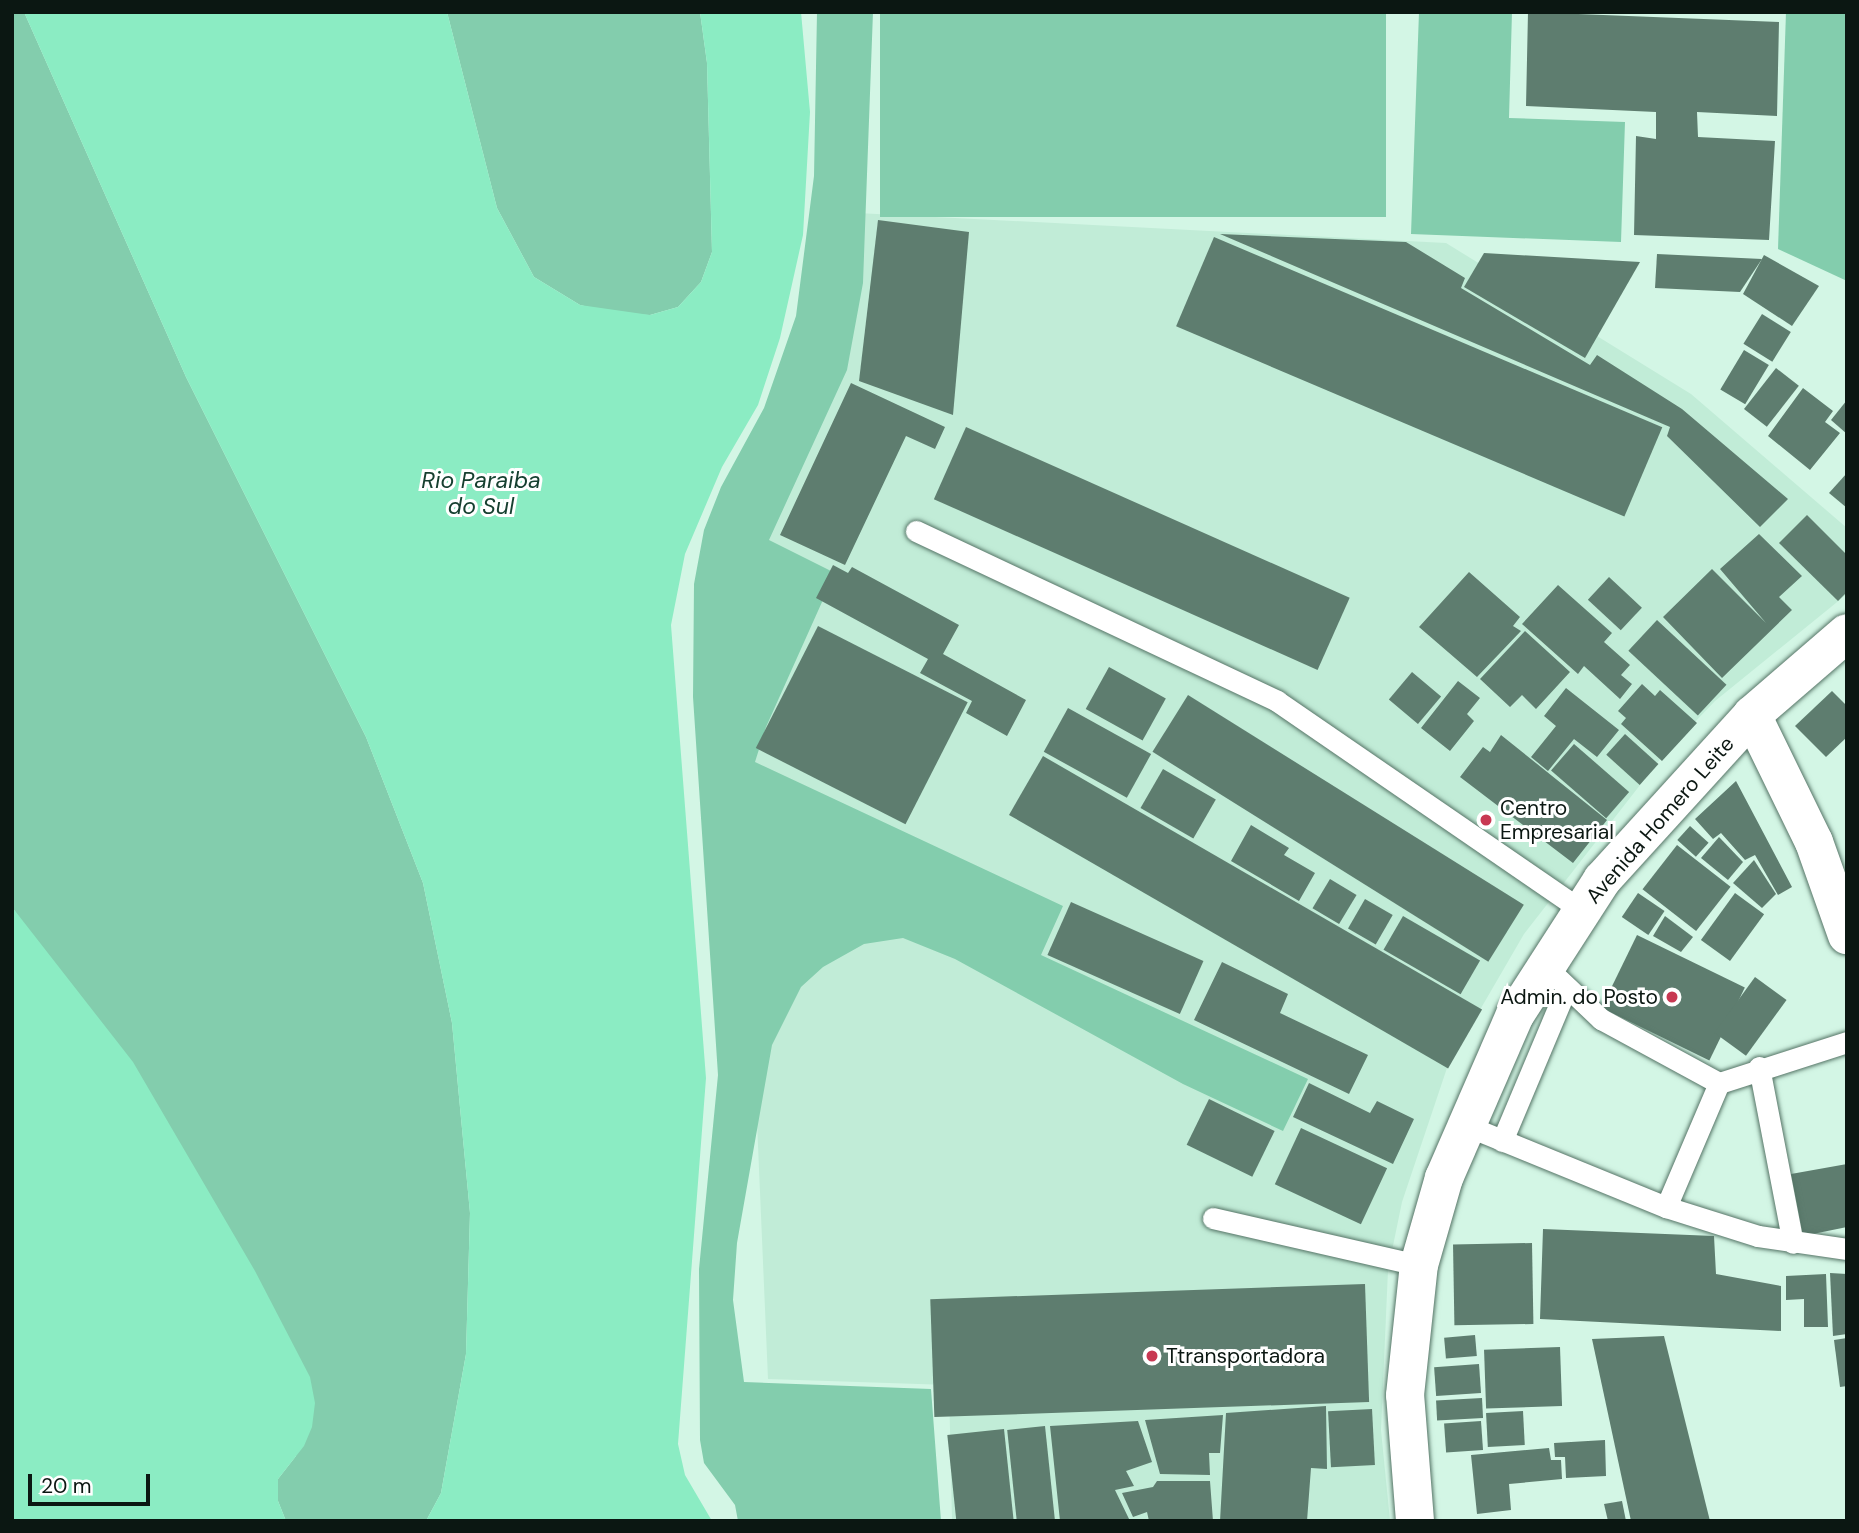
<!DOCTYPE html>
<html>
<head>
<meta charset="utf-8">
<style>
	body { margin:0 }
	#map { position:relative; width:1859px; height:1533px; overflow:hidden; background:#d3f6e5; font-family:"DM Sans",sans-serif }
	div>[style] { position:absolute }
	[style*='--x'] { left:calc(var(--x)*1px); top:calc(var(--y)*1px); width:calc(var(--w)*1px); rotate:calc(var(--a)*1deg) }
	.built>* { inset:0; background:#c1ecd7 }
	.green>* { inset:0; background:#83cdad; transform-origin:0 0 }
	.water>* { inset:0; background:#8becc3 }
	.building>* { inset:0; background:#5e7d6f; transform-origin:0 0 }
	.roads { filter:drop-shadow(0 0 2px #557466) drop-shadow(0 0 2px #557466) }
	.service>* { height:21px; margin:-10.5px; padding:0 10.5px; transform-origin:10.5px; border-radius:10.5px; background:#fff }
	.minor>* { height:38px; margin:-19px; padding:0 19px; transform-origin:19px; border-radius:19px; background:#fff }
	.tertiary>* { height:38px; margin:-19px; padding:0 19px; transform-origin:19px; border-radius:19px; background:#fff }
	.dots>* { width:19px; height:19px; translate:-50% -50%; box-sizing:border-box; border:4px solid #fff; border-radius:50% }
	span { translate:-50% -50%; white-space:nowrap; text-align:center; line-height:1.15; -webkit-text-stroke:6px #fff; paint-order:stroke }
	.poi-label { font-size:21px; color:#0b1712 }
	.left { translate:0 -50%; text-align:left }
	.right { translate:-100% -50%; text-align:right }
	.street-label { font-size:21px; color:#0b1712 }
	.water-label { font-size:23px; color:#164030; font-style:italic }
	.frame { position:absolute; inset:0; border:14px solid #0b1712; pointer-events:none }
	.scale { position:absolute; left:28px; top:1474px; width:122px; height:32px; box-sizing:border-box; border:4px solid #0b1712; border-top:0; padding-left:9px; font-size:21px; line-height:24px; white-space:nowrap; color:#0b1712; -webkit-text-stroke:5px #fff; paint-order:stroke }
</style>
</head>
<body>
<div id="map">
	<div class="built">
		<i style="clip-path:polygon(857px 213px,1446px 243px,1691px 394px,1847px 528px,1847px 594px,1715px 701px,1665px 753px,1524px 934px,1448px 1065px,1402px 1202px,1388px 1270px,1381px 1430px,1390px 1521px,952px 1521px,949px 1385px,768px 1379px,740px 725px,767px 517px)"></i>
	</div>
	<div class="green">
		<i style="clip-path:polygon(12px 12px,24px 12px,186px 377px,366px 737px,423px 883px,452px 1023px,470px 1213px,466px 1354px,441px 1493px,426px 1521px,286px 1521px,278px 1501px,278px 1479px,296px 1456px,35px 941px,12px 907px)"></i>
		<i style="clip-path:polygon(447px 12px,700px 12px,707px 63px,712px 252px,701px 282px,678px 307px,650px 315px,620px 314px,580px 305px,534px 277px,497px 208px)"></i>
		<i style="clip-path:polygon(817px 12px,873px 12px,863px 283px,847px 370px,769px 540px,835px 573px,766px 727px,755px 762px,1063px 906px,1041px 955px,1308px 1079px,1283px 1131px,1183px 1084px,955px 959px,903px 938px,864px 944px,823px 967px,801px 987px,772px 1045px,737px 1243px,733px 1300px,744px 1382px,931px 1389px,941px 1521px,738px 1521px,735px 1505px,704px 1463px,700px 1440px,699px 1269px,718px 1075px,693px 697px,694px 584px,704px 530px,721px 487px,764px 408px,796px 316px,814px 176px)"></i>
		<i style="left:880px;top:12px;width:506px;height:205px"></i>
		<i style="clip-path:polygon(1419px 12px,1512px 12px,1509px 118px,1625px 122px,1621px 242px,1411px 234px)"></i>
		<i style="clip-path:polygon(1786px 12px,1847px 13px,1847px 281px,1778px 249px)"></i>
	</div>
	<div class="water">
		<i style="clip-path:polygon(24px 12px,447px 12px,497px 208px,534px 277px,580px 305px,650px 315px,678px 307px,701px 282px,712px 252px,707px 63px,700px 12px,801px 12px,810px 112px,803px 235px,780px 338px,758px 405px,722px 467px,685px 554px,671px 625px,706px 1078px,678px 1444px,685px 1475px,712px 1521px,426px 1521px,441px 1493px,466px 1354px,470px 1213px,452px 1023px,423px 883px,366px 737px,186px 377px)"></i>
		<i style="clip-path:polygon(12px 907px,133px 1062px,255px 1271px,310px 1377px,315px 1403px,312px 1427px,304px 1446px,278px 1479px,278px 1501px,286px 1521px,12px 1521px)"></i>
	</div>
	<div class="building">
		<i style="clip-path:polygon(1528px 12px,1779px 22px,1777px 116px,1697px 112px,1698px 137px,1775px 141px,1769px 240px,1634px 235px,1636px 136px,1656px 139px,1656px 112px,1526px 106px)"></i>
		<i style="clip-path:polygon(878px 220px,969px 232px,953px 415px,859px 381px)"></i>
		<i style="clip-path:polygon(1220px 234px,1406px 242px,1465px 278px,1461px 288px,1590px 365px,1597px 355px,1682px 409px,1788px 499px,1760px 527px,1667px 436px,1670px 427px)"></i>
		<i style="left:1214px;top:237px;width:487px;height:97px;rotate:23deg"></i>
		<i style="clip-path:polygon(1484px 253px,1640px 262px,1585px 358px,1464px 287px)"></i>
		<i style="clip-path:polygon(1657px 254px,1762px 259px,1740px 292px,1655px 288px)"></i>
		<i style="clip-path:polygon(1764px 255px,1819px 286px,1792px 326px,1743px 294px)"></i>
		<i style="left:1762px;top:314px;width:34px;height:35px;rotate:32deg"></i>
		<i style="left:1744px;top:350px;width:29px;height:46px;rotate:31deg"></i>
		<i style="left:1776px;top:368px;width:29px;height:52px;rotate:38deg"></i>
		<i style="clip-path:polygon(851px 383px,945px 427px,935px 449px,906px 436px,845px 565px,780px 535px)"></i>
		<i style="clip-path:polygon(1803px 388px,1833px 411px,1825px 422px,1840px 433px,1810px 470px,1768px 436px)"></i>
		<i style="clip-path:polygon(1847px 400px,1847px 434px,1831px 420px)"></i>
		<i style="left:966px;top:427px;width:420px;height:79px;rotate:24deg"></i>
		<i style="clip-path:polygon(1847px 473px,1847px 508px,1829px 493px)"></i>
		<i style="clip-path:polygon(1807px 515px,1847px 555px,1847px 592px,1838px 601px,1779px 543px)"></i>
		<i style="clip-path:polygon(1759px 534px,1802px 576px,1779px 597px,1792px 610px,1722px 678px,1663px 617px,1712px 569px,1766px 623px,1720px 569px)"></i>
		<i style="clip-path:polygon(833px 565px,848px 573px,852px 567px,959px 625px,943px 654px,1026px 700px,1007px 736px,966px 713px,972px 701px,920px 673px,928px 659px,816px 598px)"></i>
		<i style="clip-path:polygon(1469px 572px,1520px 617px,1513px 626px,1521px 631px,1477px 677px,1419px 627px)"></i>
		<i style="left:1609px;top:577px;width:45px;height:31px;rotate:43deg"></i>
		<i style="clip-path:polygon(1558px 585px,1612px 633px,1604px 642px,1630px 665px,1621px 675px,1632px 684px,1620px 699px,1584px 666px,1578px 674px,1522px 624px)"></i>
		<i style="left:1657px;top:620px;width:95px;height:42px;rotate:43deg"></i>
		<i style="left:818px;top:626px;width:168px;height:137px;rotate:27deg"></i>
		<i style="clip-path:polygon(1525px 631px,1570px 672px,1536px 709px,1522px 695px,1510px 707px,1480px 679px)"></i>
		<i style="left:1109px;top:667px;width:65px;height:48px;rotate:29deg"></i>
		<i style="left:1412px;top:672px;width:38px;height:36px;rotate:40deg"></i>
		<i style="clip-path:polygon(1458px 681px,1480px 698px,1467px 714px,1474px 721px,1450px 751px,1421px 728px)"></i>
		<i style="clip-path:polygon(1642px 684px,1655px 696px,1660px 690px,1697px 723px,1662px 761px,1621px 724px,1626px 718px,1618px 711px)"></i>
		<i style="clip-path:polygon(1566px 688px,1619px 730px,1597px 757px,1574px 739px,1548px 771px,1531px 757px,1556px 726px,1544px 716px)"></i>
		<i style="clip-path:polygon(1832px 691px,1847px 706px,1847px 737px,1826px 757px,1795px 726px)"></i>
		<i style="left:1188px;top:695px;width:396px;height:67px;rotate:32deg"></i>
		<i style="left:1068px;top:708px;width:95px;height:50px;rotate:29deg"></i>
		<i style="left:1625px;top:734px;width:45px;height:28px;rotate:42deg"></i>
		<i style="clip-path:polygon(1501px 735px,1607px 820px,1573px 863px,1460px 777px,1483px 747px,1490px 752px)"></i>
		<i style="left:1574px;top:744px;width:73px;height:35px;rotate:41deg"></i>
		<i style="left:1043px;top:756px;width:507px;height:68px;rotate:30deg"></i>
		<i style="left:1163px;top:769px;width:61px;height:45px;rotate:30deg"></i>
		<i style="clip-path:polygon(1736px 781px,1792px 887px,1778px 895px,1755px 855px,1745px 860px,1721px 833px,1713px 839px,1695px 819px)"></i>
		<i style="clip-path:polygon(1251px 825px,1289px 848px,1284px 855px,1315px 873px,1299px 901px,1231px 861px)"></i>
		<i style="left:1690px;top:826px;width:25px;height:19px;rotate:42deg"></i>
		<i style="clip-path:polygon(1719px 837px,1743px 862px,1728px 880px,1701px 858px)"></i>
		<i style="left:1677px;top:845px;width:68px;height:56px;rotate:38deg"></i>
		<i style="clip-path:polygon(1754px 860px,1776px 894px,1762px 908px,1733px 883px)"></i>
		<i style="left:1330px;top:879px;width:31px;height:34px;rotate:31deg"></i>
		<i style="left:1638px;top:893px;width:32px;height:29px;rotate:34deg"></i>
		<i style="left:1735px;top:893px;width:36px;height:58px;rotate:36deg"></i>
		<i style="left:1365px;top:899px;width:32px;height:34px;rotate:30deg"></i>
		<i style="left:1071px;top:902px;width:145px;height:58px;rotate:24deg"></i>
		<i style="left:1403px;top:916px;width:89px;height:39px;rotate:30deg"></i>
		<i style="clip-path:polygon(1665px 916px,1693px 937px,1681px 952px,1653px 936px)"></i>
		<i style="left:1637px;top:935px;width:120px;height:81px;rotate:26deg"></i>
		<i style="clip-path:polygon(1222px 962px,1288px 994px,1280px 1013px,1368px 1055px,1349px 1094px,1194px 1020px)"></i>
		<i style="left:1755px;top:977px;width:39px;height:69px;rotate:36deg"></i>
		<i style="clip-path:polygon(1309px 1083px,1370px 1113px,1377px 1101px,1414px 1119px,1393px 1164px,1293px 1117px)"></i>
		<i style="left:1209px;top:1099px;width:73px;height:51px;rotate:26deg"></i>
		<i style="left:1301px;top:1128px;width:95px;height:62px;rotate:25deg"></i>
		<i style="clip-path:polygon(1847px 1164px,1847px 1227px,1803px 1236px,1791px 1174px)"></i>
		<i style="clip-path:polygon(1543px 1229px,1714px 1236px,1716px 1274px,1781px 1286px,1781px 1331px,1540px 1319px)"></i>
		<i style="left:1532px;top:1243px;width:81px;height:79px;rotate:89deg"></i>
		<i style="clip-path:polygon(1830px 1273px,1847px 1274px,1847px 1334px,1833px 1336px)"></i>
		<i style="clip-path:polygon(1826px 1274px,1828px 1327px,1804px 1327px,1804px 1299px,1786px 1300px,1786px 1276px)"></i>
		<i style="left:1365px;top:1284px;width:118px;height:435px;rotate:88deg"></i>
		<i style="left:1475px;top:1335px;width:21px;height:31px;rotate:85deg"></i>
		<i style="clip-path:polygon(1664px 1336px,1710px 1521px,1631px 1521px,1592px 1339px)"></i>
		<i style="clip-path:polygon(1847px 1338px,1847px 1386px,1840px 1387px,1834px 1340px)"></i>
		<i style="left:1560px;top:1347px;width:59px;height:76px;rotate:88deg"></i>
		<i style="left:1479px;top:1364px;width:29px;height:45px;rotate:86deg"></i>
		<i style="left:1482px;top:1398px;width:20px;height:46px;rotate:87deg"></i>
		<i style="clip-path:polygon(1326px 1406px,1327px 1469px,1311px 1468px,1307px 1521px,1220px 1521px,1226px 1413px)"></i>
		<i style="left:1372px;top:1409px;width:56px;height:44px;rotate:87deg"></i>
		<i style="left:1523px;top:1411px;width:34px;height:37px;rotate:87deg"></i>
		<i style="clip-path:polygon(1223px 1415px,1220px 1453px,1209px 1453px,1210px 1475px,1160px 1474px,1145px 1420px)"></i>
		<i style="clip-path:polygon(1138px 1421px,1152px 1462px,1126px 1471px,1134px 1486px,1115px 1490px,1130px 1521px,1060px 1521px,1050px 1426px)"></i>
		<i style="left:1481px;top:1421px;width:29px;height:37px;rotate:86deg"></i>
		<i style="left:1045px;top:1426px;width:96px;height:38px;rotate:84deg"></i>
		<i style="left:1004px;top:1429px;width:93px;height:57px;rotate:84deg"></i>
		<i style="clip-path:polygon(1605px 1440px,1606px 1476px,1566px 1478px,1565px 1457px,1555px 1457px,1554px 1443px)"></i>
		<i style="clip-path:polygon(1549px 1448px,1551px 1460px,1561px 1460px,1562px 1479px,1509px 1484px,1511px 1510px,1477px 1514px,1471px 1455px)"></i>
		<i style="clip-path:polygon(1157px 1481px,1210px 1481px,1213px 1521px,1149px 1521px,1147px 1512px,1133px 1517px,1122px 1493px,1153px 1487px,1162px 1507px,1153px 1487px)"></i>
		<i style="clip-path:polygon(1622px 1501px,1626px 1521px,1608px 1521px,1604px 1504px)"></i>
	</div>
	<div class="roads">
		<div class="service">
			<i style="--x:916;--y:531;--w:399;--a:25.2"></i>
			<i style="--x:1277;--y:701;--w:369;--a:34.5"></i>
			<i style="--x:1544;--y:965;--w:79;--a:43.5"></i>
			<i style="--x:1601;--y:1019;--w:134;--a:28.5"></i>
			<i style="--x:1847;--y:1042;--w:134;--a:162.2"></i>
			<i style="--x:1719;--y:1083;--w:135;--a:113.1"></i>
			<i style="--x:1666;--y:1207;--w:96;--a:17.5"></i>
			<i style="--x:1758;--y:1236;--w:90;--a:8.3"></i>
			<i style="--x:1759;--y:1067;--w:179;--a:79.1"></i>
			<i style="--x:1465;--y:1125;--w:217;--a:22.2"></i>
			<i style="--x:1502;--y:1141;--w:165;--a:-67.2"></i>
			<i style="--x:1213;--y:1218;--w:211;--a:12.9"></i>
		</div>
		<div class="minor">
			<i style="--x:1752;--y:715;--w:141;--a:64"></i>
			<i style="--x:1814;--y:842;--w:99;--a:70.5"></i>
		</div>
		<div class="tertiary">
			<i style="--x:1415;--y:1521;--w:126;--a:-94.5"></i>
			<i style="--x:1405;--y:1395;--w:131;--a:-83.9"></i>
			<i style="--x:1419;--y:1265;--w:91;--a:-74"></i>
			<i style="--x:1444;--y:1178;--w:178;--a:-66.5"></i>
			<i style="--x:1515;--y:1015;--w:161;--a:-57.2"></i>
			<i style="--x:1602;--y:880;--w:223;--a:-47.7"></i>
			<i style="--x:1752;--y:715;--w:125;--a:-40.8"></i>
		</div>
	</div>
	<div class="dots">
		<i style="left:1486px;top:820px;background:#c83852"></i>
		<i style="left:1672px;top:997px;background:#c83852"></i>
		<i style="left:1152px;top:1356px;background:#c83852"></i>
	</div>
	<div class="poi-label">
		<span class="left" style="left:1500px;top:820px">Centro<br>Empresarial</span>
		<span class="right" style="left:1658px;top:997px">Admin. do Posto</span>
		<span class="left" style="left:1166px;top:1356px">Ttransportadora</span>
	</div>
	<div class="street-label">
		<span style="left:1660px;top:820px;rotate:-49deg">Avenida Homero Leite</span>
	</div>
	<div class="water-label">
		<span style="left:481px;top:493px">Rio Paraiba<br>do Sul</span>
	</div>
	<div class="frame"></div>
	<div class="scale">20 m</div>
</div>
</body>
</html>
